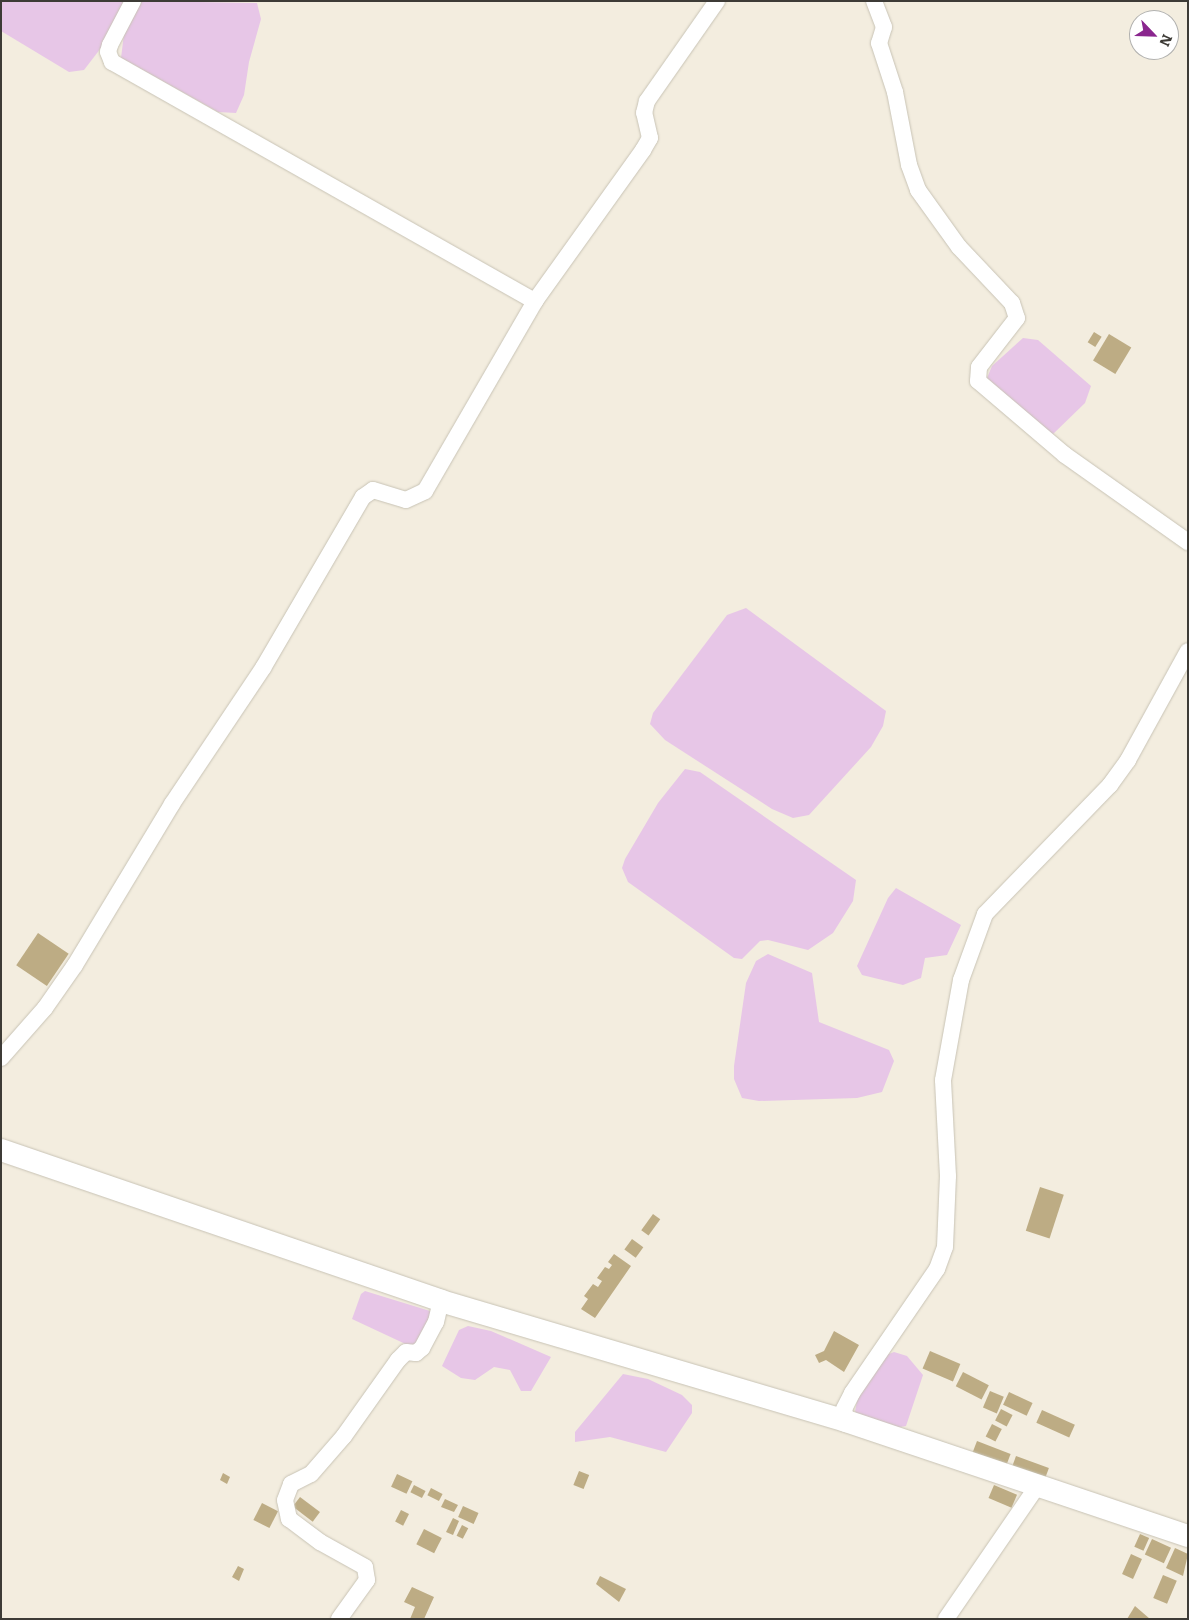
<!DOCTYPE html>
<html>
<head>
<meta charset="utf-8">
<style>
	body { margin:0 }
	#map { position:relative; width:1189px; height:1620px; overflow:hidden; background:#f3eddf; font-family:Literata,serif }
	div>[style] { position:absolute }
	[style*='--x'] { left:calc(var(--x)*1px); top:calc(var(--y)*1px); width:calc(var(--w)*1px); rotate:calc(var(--a)*1deg) }
	.water>* { inset:0; background:#e7c6e7 }
	.building>* { inset:0; background:#bdac84; transform-origin:0 0 }
	.roads { filter:drop-shadow(0 0 1px #c8c3b5) drop-shadow(0 0 1px #c8c3b5) }
	.street>* { height:16px; margin:-8px; padding:0 8px; transform-origin:8px; border-radius:8px; background:#fff }
	.secondary>* { height:22px; margin:-11px; padding:0 11px; transform-origin:11px; border-radius:11px; background:#fff }
	span { translate:-50% -50%; white-space:nowrap; text-align:center; line-height:1.15; -webkit-text-stroke:4px #fff; paint-order:stroke }
	.frame { position:absolute; inset:0; border:2px solid #3d3b36; pointer-events:none }
	.north { position:absolute; left:1129px; top:10px; width:50px; height:50px; box-sizing:border-box; background:#fff; border:1px solid #b1b1af; border-radius:50%; rotate:114deg; font-size:14px; font-weight:700; line-height:20px; text-align:center; color:#3d3b36 }
	.north::after { content:''; display:block; margin:auto; width:18px; height:22px; background:#8a268e; clip-path:polygon(50% 0,100% 100%,50% 72%,0 100%) }
</style>
</head>
<body>
<div id="map">
	<div class="water">
		<i style="clip-path:polygon(1px 1px,124px 1px,104px 44px,84px 70px,69px 72px,1px 31px)"></i>
		<i style="clip-path:polygon(139px 1px,257px 3px,261px 19px,249px 62px,244px 95px,236px 113px,218px 112px,121px 58px,124px 34px)"></i>
		<i style="clip-path:polygon(1023px 338px,1038px 340px,1091px 386px,1085px 403px,1051px 436px,987px 378px,992px 366px)"></i>
		<i style="clip-path:polygon(746px 608px,886px 711px,883px 726px,871px 747px,809px 815px,793px 818px,772px 809px,665px 740px,650px 724px,653px 713px,727px 615px)"></i>
		<i style="clip-path:polygon(685px 769px,700px 772px,856px 880px,853px 901px,833px 933px,808px 950px,768px 940px,760px 941px,742px 959px,734px 958px,628px 882px,622px 868px,625px 859px,658px 803px)"></i>
		<i style="clip-path:polygon(896px 888px,961px 925px,947px 955px,925px 958px,921px 978px,903px 985px,862px 975px,857px 966px,888px 898px)"></i>
		<i style="clip-path:polygon(768px 954px,812px 973px,819px 1022px,889px 1050px,894px 1061px,882px 1092px,857px 1098px,759px 1101px,742px 1098px,734px 1079px,734px 1066px,746px 983px,756px 961px)"></i>
		<i style="clip-path:polygon(365px 1291px,430px 1311px,434px 1317px,414px 1348px,352px 1319px,361px 1294px)"></i>
		<i style="clip-path:polygon(468px 1326px,491px 1331px,551px 1357px,531px 1391px,521px 1391px,510px 1370px,494px 1367px,475px 1380px,461px 1378px,442px 1366px,459px 1330px)"></i>
		<i style="clip-path:polygon(894px 1352px,907px 1356px,923px 1375px,906px 1426px,894px 1428px,876px 1425px,855px 1412px,859px 1389px,882px 1357px)"></i>
		<i style="clip-path:polygon(623px 1374px,648px 1379px,682px 1395px,692px 1405px,692px 1413px,666px 1452px,610px 1437px,575px 1442px,575px 1432px)"></i>
	</div>
	<div class="building">
		<i style="left:1094px;top:332px;width:9px;height:12px;rotate:32deg"></i>
		<i style="left:1109px;top:334px;width:26px;height:31px;rotate:31deg"></i>
		<i style="left:38px;top:933px;width:37px;height:39px;rotate:34deg"></i>
		<i style="left:1040px;top:1187px;width:25px;height:46px;rotate:18deg"></i>
		<i style="left:653px;top:1214px;width:9px;height:20px;rotate:36deg"></i>
		<i style="left:632px;top:1239px;width:14px;height:13px;rotate:36deg"></i>
		<i style="clip-path:polygon(614px 1254px,631px 1266px,595px 1318px,581px 1309px,588px 1299px,584px 1296px,593px 1284px,598px 1287px,602px 1281px,597px 1278px,605px 1267px,609px 1269px,612px 1265px,608px 1262px)"></i>
		<i style="clip-path:polygon(834px 1331px,859px 1345px,844px 1372px,826px 1360px,819px 1363px,815px 1355px,824px 1351px)"></i>
		<i style="left:930px;top:1351px;width:33px;height:19px;rotate:23deg"></i>
		<i style="left:963px;top:1372px;width:29px;height:16px;rotate:27deg"></i>
		<i style="left:990px;top:1391px;width:15px;height:18px;rotate:23deg"></i>
		<i style="left:1009px;top:1392px;width:26px;height:14px;rotate:25deg"></i>
		<i style="left:1001px;top:1409px;width:13px;height:13px;rotate:27deg"></i>
		<i style="left:1042px;top:1410px;width:36px;height:14px;rotate:24deg"></i>
		<i style="left:992px;top:1424px;width:11px;height:14px;rotate:27deg"></i>
		<i style="left:977px;top:1441px;width:36px;height:15px;rotate:21deg"></i>
		<i style="left:1016px;top:1456px;width:35px;height:13px;rotate:20deg"></i>
		<i style="left:579px;top:1471px;width:11px;height:15px;rotate:22deg"></i>
		<i style="clip-path:polygon(223px 1473px,230px 1477px,227px 1484px,220px 1480px)"></i>
		<i style="left:397px;top:1474px;width:17px;height:14px;rotate:25deg"></i>
		<i style="left:414px;top:1485px;width:13px;height:8px;rotate:27deg"></i>
		<i style="left:994px;top:1485px;width:25px;height:14px;rotate:23deg"></i>
		<i style="left:431px;top:1488px;width:13px;height:8px;rotate:27deg"></i>
		<i style="left:300px;top:1497px;width:25px;height:12px;rotate:37deg"></i>
		<i style="clip-path:polygon(445px 1499px,458px 1505px,454px 1512px,441px 1507px)"></i>
		<i style="left:262px;top:1503px;width:18px;height:19px;rotate:27deg"></i>
		<i style="left:463px;top:1506px;width:17px;height:12px;rotate:24deg"></i>
		<i style="left:401px;top:1510px;width:9px;height:13px;rotate:27deg"></i>
		<i style="clip-path:polygon(453px 1518px,459px 1521px,453px 1535px,446px 1532px)"></i>
		<i style="left:462px;top:1525px;width:7px;height:12px;rotate:27deg"></i>
		<i style="left:424px;top:1529px;width:20px;height:17px;rotate:27deg"></i>
		<i style="left:1140px;top:1534px;width:10px;height:14px;rotate:24deg"></i>
		<i style="left:1152px;top:1539px;width:21px;height:17px;rotate:25deg"></i>
		<i style="clip-path:polygon(1175px 1548px,1188px 1554px,1183px 1576px,1166px 1568px)"></i>
		<i style="left:1131px;top:1554px;width:12px;height:22px;rotate:24deg"></i>
		<i style="clip-path:polygon(238px 1566px,244px 1569px,239px 1581px,232px 1577px)"></i>
		<i style="left:1163px;top:1575px;width:15px;height:25px;rotate:23deg"></i>
		<i style="clip-path:polygon(600px 1576px,626px 1589px,619px 1602px,596px 1584px)"></i>
		<i style="clip-path:polygon(412px 1587px,434px 1597px,424px 1619px,410px 1619px,415px 1607px,404px 1602px)"></i>
		<i style="clip-path:polygon(1135px 1606px,1150px 1619px,1127px 1619px)"></i>
	</div>
	<div class="roads">
		<div class="street">
			<i style="--x:133;--y:1;--w:50;--a:117.6"></i>
			<i style="--x:110;--y:45;--w:7;--a:106"></i>
			<i style="--x:108;--y:52;--w:11;--a:68"></i>
			<i style="--x:112;--y:62;--w:486;--a:29.5"></i>
			<i style="--x:874;--y:1;--w:28;--a:69"></i>
			<i style="--x:884;--y:27;--w:17;--a:107"></i>
			<i style="--x:879;--y:43;--w:52;--a:71.9"></i>
			<i style="--x:895;--y:92;--w:74;--a:79.1"></i>
			<i style="--x:909;--y:165;--w:27;--a:70"></i>
			<i style="--x:918;--y:190;--w:70;--a:54.3"></i>
			<i style="--x:959;--y:247;--w:77;--a:46.6"></i>
			<i style="--x:1012;--y:303;--w:16;--a:72"></i>
			<i style="--x:1017;--y:318;--w:62;--a:127.8"></i>
			<i style="--x:979;--y:367;--w:14;--a:94"></i>
			<i style="--x:978;--y:381;--w:114;--a:40.4"></i>
			<i style="--x:1065;--y:455;--w:151;--a:35.3"></i>
			<i style="--x:1;--y:1058;--w:67;--a:-48.7"></i>
			<i style="--x:45;--y:1008;--w:52;--a:-55.1"></i>
			<i style="--x:75;--y:965;--w:188;--a:-58.9"></i>
			<i style="--x:172;--y:804;--w:164;--a:-56.2"></i>
			<i style="--x:263;--y:668;--w:198;--a:-59.7"></i>
			<i style="--x:363;--y:497;--w:12;--a:-35"></i>
			<i style="--x:373;--y:490;--w:34;--a:17"></i>
			<i style="--x:406;--y:500;--w:21;--a:-25"></i>
			<i style="--x:425;--y:491;--w:220;--a:-59.9"></i>
			<i style="--x:535;--y:301;--w:186;--a:-54.4"></i>
			<i style="--x:643;--y:150;--w:14;--a:-60"></i>
			<i style="--x:650;--y:138;--w:26;--a:-103"></i>
			<i style="--x:644;--y:113;--w:12;--a:-76"></i>
			<i style="--x:647;--y:101;--w:122;--a:-55"></i>
			<i style="--x:846;--y:1421;--w:12;--a:-99"></i>
			<i style="--x:844;--y:1409;--w:18;--a:-63"></i>
			<i style="--x:852;--y:1393;--w:150;--a:-55.6"></i>
			<i style="--x:937;--y:1269;--w:23;--a:-70"></i>
			<i style="--x:945;--y:1247;--w:71;--a:-87.6"></i>
			<i style="--x:948;--y:1176;--w:96;--a:-93"></i>
			<i style="--x:943;--y:1080;--w:102;--a:-79.8"></i>
			<i style="--x:961;--y:980;--w:70;--a:-70"></i>
			<i style="--x:985;--y:914;--w:180;--a:-45.9"></i>
			<i style="--x:1110;--y:785;--w:31;--a:-54"></i>
			<i style="--x:1128;--y:760;--w:124;--a:-61.2"></i>
			<i style="--x:339;--y:1619;--w:48;--a:-54.3"></i>
			<i style="--x:367;--y:1580;--w:13;--a:-99"></i>
			<i style="--x:365;--y:1567;--w:51;--a:-150.9"></i>
			<i style="--x:320;--y:1542;--w:39;--a:-143"></i>
			<i style="--x:289;--y:1519;--w:19;--a:-102"></i>
			<i style="--x:285;--y:1500;--w:17;--a:-69"></i>
			<i style="--x:291;--y:1484;--w:22;--a:-27"></i>
			<i style="--x:311;--y:1474;--w:50;--a:-49"></i>
			<i style="--x:344;--y:1436;--w:93;--a:-54.6"></i>
			<i style="--x:398;--y:1360;--w:11;--a:-45"></i>
			<i style="--x:406;--y:1352;--w:10;--a:6"></i>
			<i style="--x:416;--y:1353;--w:8;--a:-40"></i>
			<i style="--x:422;--y:1348;--w:30;--a:-62"></i>
			<i style="--x:436;--y:1322;--w:22;--a:-77"></i>
			<i style="--x:946;--y:1619;--w:163;--a:-55.5"></i>
		</div>
		<div class="secondary">
			<i style="--x:1;--y:1150;--w:465;--a:18.9"></i>
			<i style="--x:441;--y:1301;--w:422;--a:16.5"></i>
			<i style="--x:846;--y:1421;--w:361;--a:18.6"></i>
		</div>
	</div>
	<div class="frame"></div>
	<div class="north">N</div>
</div>
</body>
</html>
